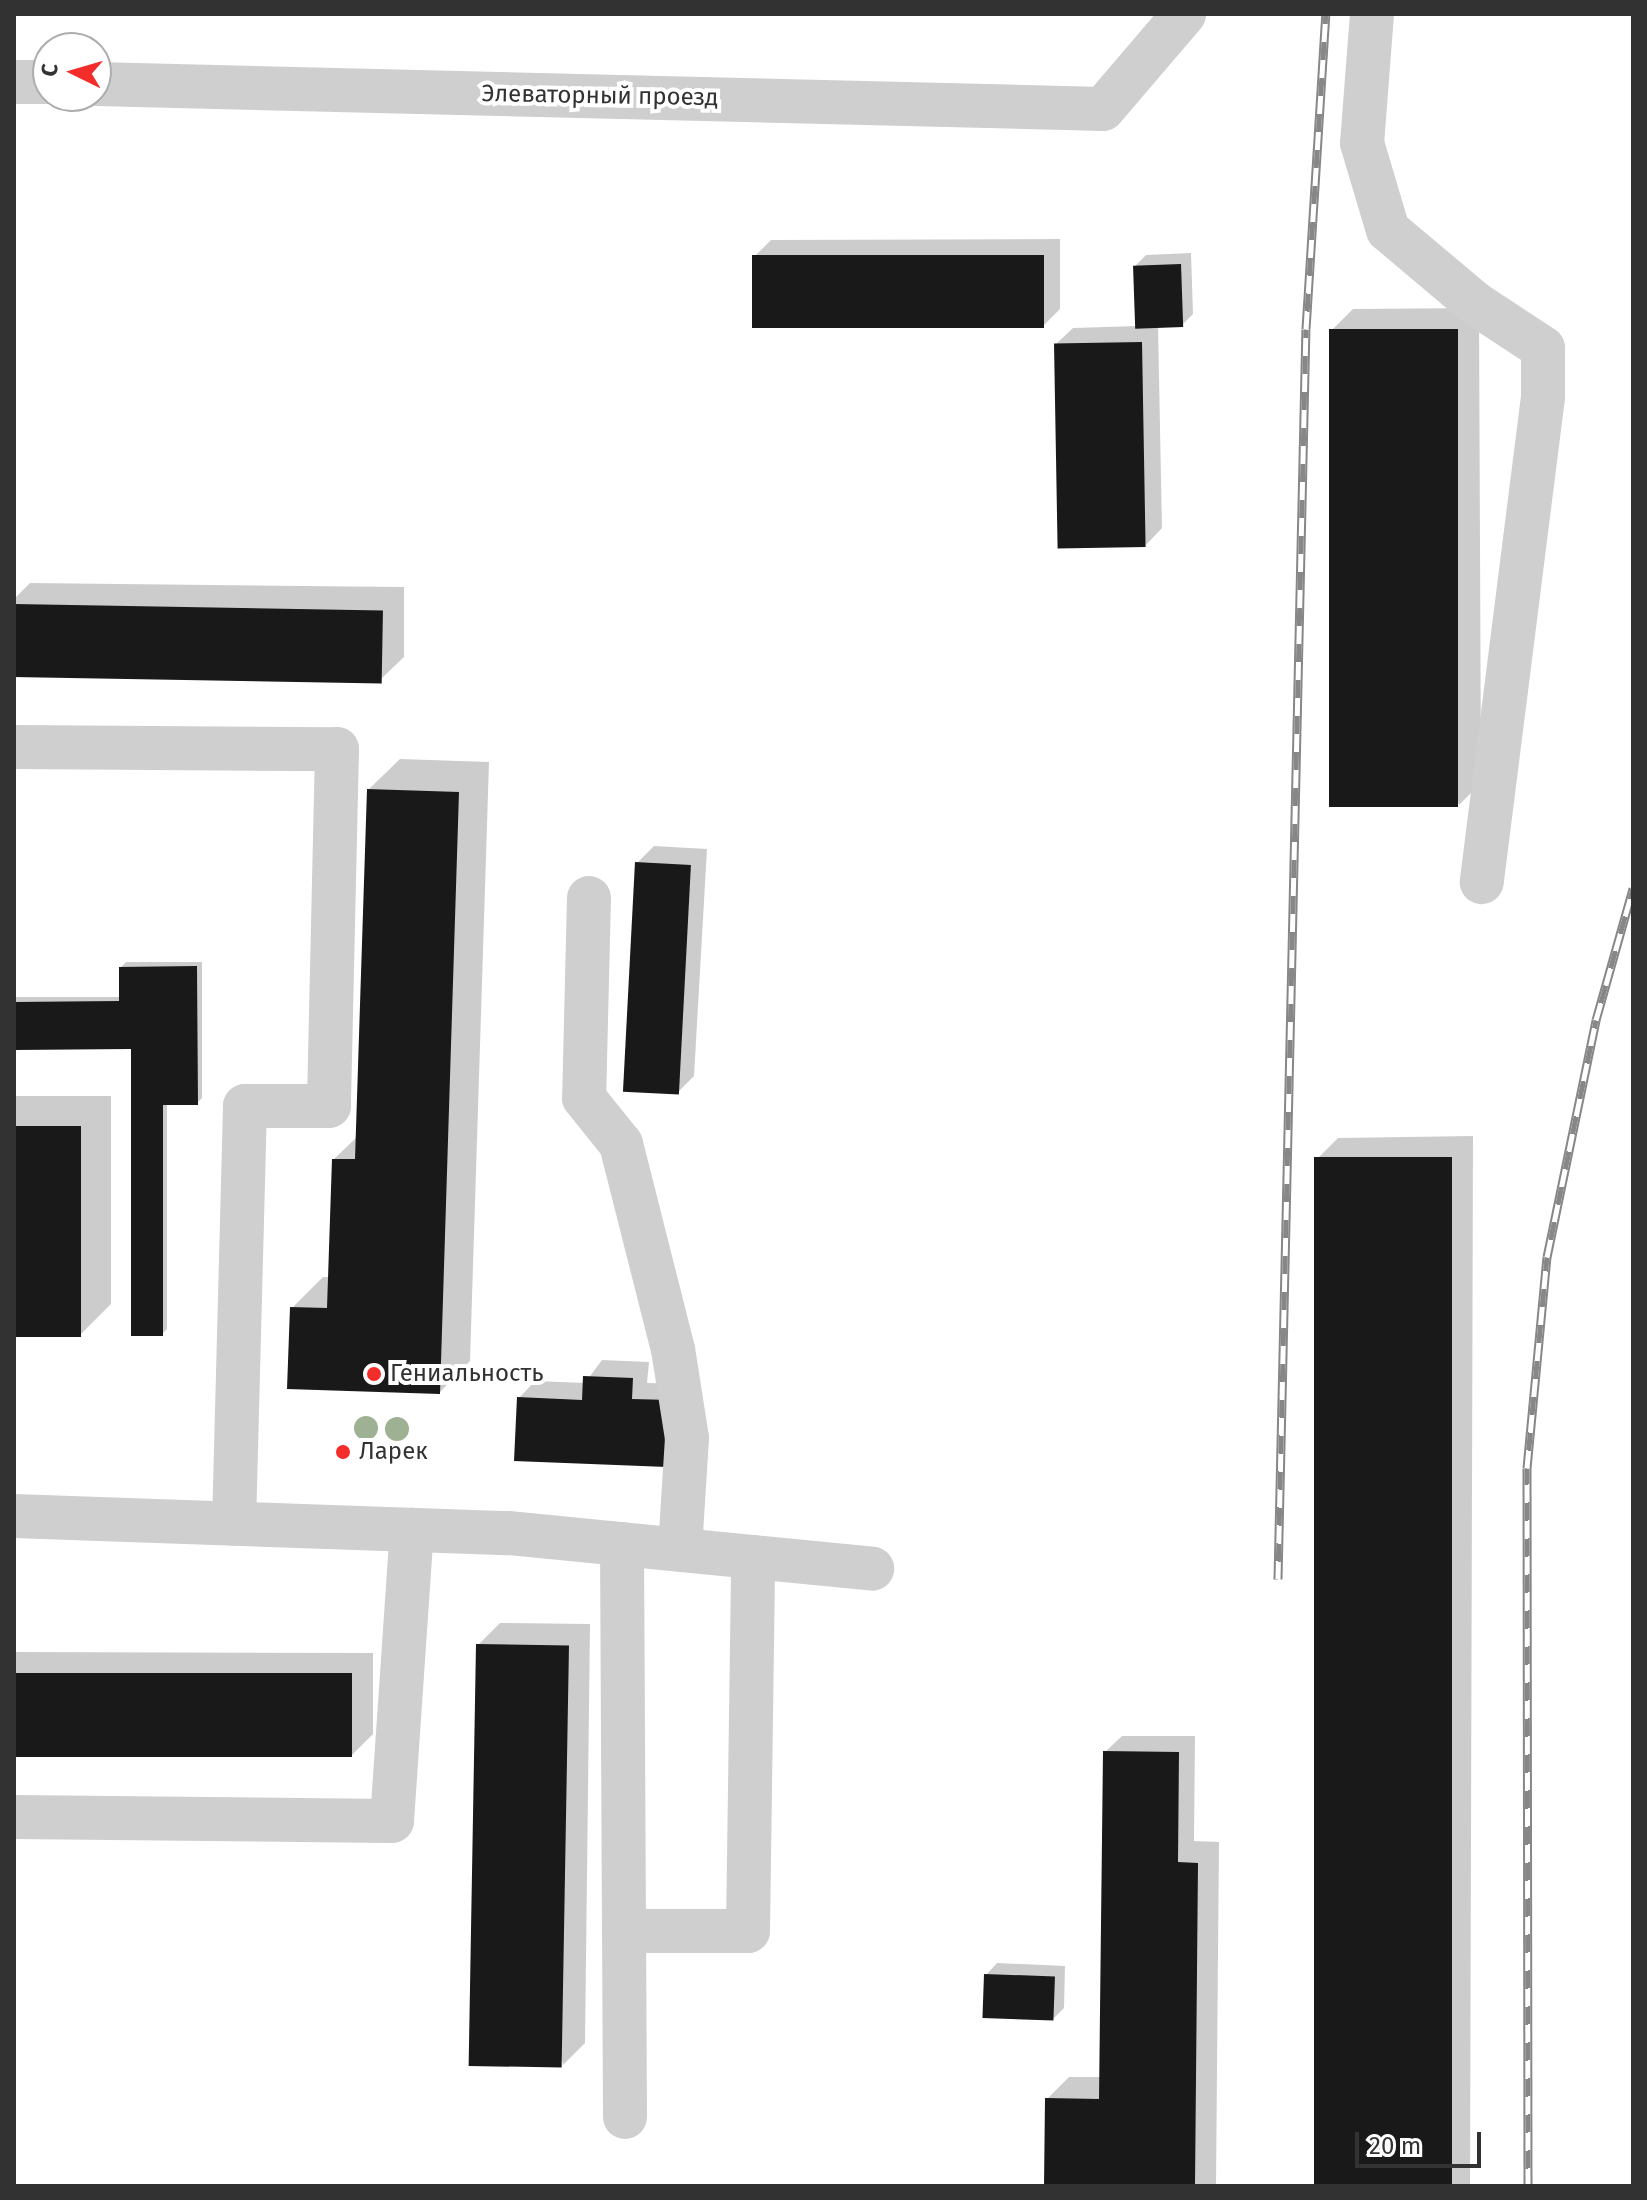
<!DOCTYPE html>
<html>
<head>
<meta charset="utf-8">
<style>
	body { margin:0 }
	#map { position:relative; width:1647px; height:2200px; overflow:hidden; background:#fff; font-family:"Fira Sans",sans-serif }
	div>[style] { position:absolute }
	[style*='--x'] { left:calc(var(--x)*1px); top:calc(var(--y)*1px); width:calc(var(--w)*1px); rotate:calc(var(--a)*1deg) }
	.shadow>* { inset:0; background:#0003 }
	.building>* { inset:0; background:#191919; transform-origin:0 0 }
	.minor>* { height:44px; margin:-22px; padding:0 22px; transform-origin:22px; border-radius:22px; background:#cfcfcf }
	.rail>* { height:9px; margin-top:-4.5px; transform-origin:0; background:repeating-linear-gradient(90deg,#fff 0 18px,#878787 0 36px); box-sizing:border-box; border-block:2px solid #878787 }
	.trees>* { width:24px; height:24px; margin:-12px; border-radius:50%; background:#9eb193 }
	.dots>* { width:22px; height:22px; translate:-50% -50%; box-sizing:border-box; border:4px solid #fff; border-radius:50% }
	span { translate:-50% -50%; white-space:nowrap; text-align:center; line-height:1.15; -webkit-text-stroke:8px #fff; paint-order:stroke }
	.street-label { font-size:24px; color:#323232 }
	.poi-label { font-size:24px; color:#323232 }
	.left { translate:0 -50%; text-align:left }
	.frame { position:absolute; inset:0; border:16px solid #323232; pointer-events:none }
	.north { position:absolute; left:32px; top:32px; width:80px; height:80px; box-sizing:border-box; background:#fff; border:2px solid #adadad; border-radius:50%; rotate:275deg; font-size:22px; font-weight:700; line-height:32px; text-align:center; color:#323232 }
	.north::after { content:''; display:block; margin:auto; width:28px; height:36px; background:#f32d29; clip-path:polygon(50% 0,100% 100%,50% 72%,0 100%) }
	.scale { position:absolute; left:1355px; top:2132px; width:126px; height:36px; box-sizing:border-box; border:4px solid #323232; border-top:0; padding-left:10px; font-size:24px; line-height:28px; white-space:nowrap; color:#323232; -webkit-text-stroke:6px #fff; paint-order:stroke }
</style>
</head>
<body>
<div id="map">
	<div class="shadow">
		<i style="clip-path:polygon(1060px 239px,1060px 309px,1043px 326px,754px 257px,771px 240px)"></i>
		<i style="clip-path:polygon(1191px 253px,1193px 314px,1182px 325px,1158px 325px,1162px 528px,1146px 545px,1056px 344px,1073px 328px,1137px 326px,1135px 266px,1146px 255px)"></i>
		<i style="clip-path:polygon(1479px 308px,1481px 783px,1459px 805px,1331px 331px,1353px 309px)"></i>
		<i style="clip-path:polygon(30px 583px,404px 587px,404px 657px,382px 678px,14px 675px,14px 599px)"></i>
		<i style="clip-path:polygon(400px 759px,489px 762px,470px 1361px,440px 1392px,292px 1308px,323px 1277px,330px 1277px,334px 1159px,358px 1136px,369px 789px)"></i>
		<i style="clip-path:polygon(654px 846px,707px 849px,694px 1076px,677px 1093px,637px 863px)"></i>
		<i style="clip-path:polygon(126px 962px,202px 962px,202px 1098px,197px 1103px,167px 1103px,167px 1329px,162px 1334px,133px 1047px,14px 1048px,14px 997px,121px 997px,121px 967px)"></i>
		<i style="clip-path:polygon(14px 1096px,111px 1096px,111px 1304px,80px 1335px,14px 1335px)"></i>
		<i style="clip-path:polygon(1473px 1136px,1470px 2186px,1316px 2186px,1316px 1160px,1338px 1138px)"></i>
		<i style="clip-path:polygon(602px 1360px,649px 1362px,647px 1383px,686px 1384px,683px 1449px,519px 1398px,535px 1381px,585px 1383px)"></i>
		<i style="clip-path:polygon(500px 1623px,590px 1624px,585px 2043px,563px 2065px,478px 1645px)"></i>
		<i style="clip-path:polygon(14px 1652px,373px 1653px,373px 1734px,351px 1756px,14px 1755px)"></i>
		<i style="clip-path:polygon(1122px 1736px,1195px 1736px,1194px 1841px,1219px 1842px,1216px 2186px,1046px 2186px,1047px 2099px,1069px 2077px,1102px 2077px,1105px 1752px)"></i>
		<i style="clip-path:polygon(997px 1963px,1065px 1966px,1064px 2008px,1053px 2019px,986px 1975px)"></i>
	</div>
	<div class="building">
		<i style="left:1044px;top:255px;width:73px;height:292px;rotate:90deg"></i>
		<i style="left:1181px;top:264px;width:63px;height:48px;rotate:88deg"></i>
		<i style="left:1458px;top:329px;width:478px;height:129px;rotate:90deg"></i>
		<i style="left:1142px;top:342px;width:205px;height:88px;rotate:89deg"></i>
		<i style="left:14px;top:604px;width:369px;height:73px;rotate:1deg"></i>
		<i style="clip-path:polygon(367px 789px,459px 792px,440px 1394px,287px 1389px,290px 1307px,327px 1308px,332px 1159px,355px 1159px)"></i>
		<i style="left:635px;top:862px;width:56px;height:230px;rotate:3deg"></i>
		<i style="clip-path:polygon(197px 966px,198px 1105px,163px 1105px,163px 1336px,131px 1336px,131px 1049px,14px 1050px,14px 1002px,119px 1001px,119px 967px)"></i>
		<i style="left:14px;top:1126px;width:67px;height:211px"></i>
		<i style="left:1452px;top:1157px;width:1029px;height:138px;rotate:90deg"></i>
		<i style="clip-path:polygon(583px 1376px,633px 1378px,632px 1399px,670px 1400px,667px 1467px,514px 1461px,517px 1397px,582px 1400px)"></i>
		<i style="left:476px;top:1644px;width:93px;height:422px;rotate:1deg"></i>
		<i style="left:14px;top:1673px;width:338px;height:84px"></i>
		<i style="clip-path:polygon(1103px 1751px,1179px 1752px,1178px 1862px,1198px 1863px,1195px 2186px,1044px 2186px,1045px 2098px,1099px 2099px)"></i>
		<i style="left:984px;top:1974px;width:71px;height:44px;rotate:2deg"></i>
	</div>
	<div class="minor">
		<i style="--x:1372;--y:14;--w:129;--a:94.4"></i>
		<i style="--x:1362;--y:143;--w:91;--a:73.4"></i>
		<i style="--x:1388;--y:230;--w:115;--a:40.1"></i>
		<i style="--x:1476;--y:304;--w:80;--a:33.3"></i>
		<i style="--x:1543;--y:348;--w:49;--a:90"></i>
		<i style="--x:1543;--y:397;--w:489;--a:97.2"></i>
		<i style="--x:14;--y:82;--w:34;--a:0"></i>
		<i style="--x:96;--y:84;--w:1007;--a:1.42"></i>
		<i style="--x:1103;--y:109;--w:125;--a:-49.5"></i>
		<i style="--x:14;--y:747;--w:323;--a:0.4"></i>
		<i style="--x:337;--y:749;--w:357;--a:91.3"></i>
		<i style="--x:329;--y:1106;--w:84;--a:180"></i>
		<i style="--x:245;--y:1106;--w:418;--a:91.5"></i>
		<i style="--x:589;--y:898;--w:200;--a:91.4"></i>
		<i style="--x:584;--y:1098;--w:59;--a:51.2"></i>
		<i style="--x:621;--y:1144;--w:211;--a:75.8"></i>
		<i style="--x:673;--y:1349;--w:90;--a:81.1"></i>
		<i style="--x:687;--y:1438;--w:112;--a:93.6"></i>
		<i style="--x:14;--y:1516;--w:494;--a:2"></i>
		<i style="--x:508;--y:1533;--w:366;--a:5.6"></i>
		<i style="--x:622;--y:1544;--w:573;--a:89.7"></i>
		<i style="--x:14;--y:1817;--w:378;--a:0.6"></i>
		<i style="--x:392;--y:1821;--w:292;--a:-86.1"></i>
		<i style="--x:624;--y:1931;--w:124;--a:0"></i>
		<i style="--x:748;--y:1931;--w:374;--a:-89.2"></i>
	</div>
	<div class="rail">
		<i style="--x:1278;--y:1579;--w:1250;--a:-88.72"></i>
		<i style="--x:1306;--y:329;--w:316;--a:-86.4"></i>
		<i style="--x:1528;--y:2186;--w:718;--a:-90.08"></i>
		<i style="--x:1527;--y:1468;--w:212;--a:-84.6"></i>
		<i style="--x:1547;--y:1257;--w:242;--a:-78.3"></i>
		<i style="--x:1596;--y:1020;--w:137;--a:-74.3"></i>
	</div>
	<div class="trees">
		<i style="left:366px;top:1428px"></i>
		<i style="left:397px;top:1429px"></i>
	</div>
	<div class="dots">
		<i style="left:374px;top:1374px;background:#f32d29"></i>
		<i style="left:343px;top:1452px;background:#f32d29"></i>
	</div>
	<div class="street-label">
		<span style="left:600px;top:96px;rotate:1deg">Элеваторный проезд</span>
	</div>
	<div class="poi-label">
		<span class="left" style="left:390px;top:1374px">Гениальность</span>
		<span class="left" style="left:359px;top:1452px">Ларек</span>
	</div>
	<div class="frame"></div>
	<div class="north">С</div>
	<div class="scale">20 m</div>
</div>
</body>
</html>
